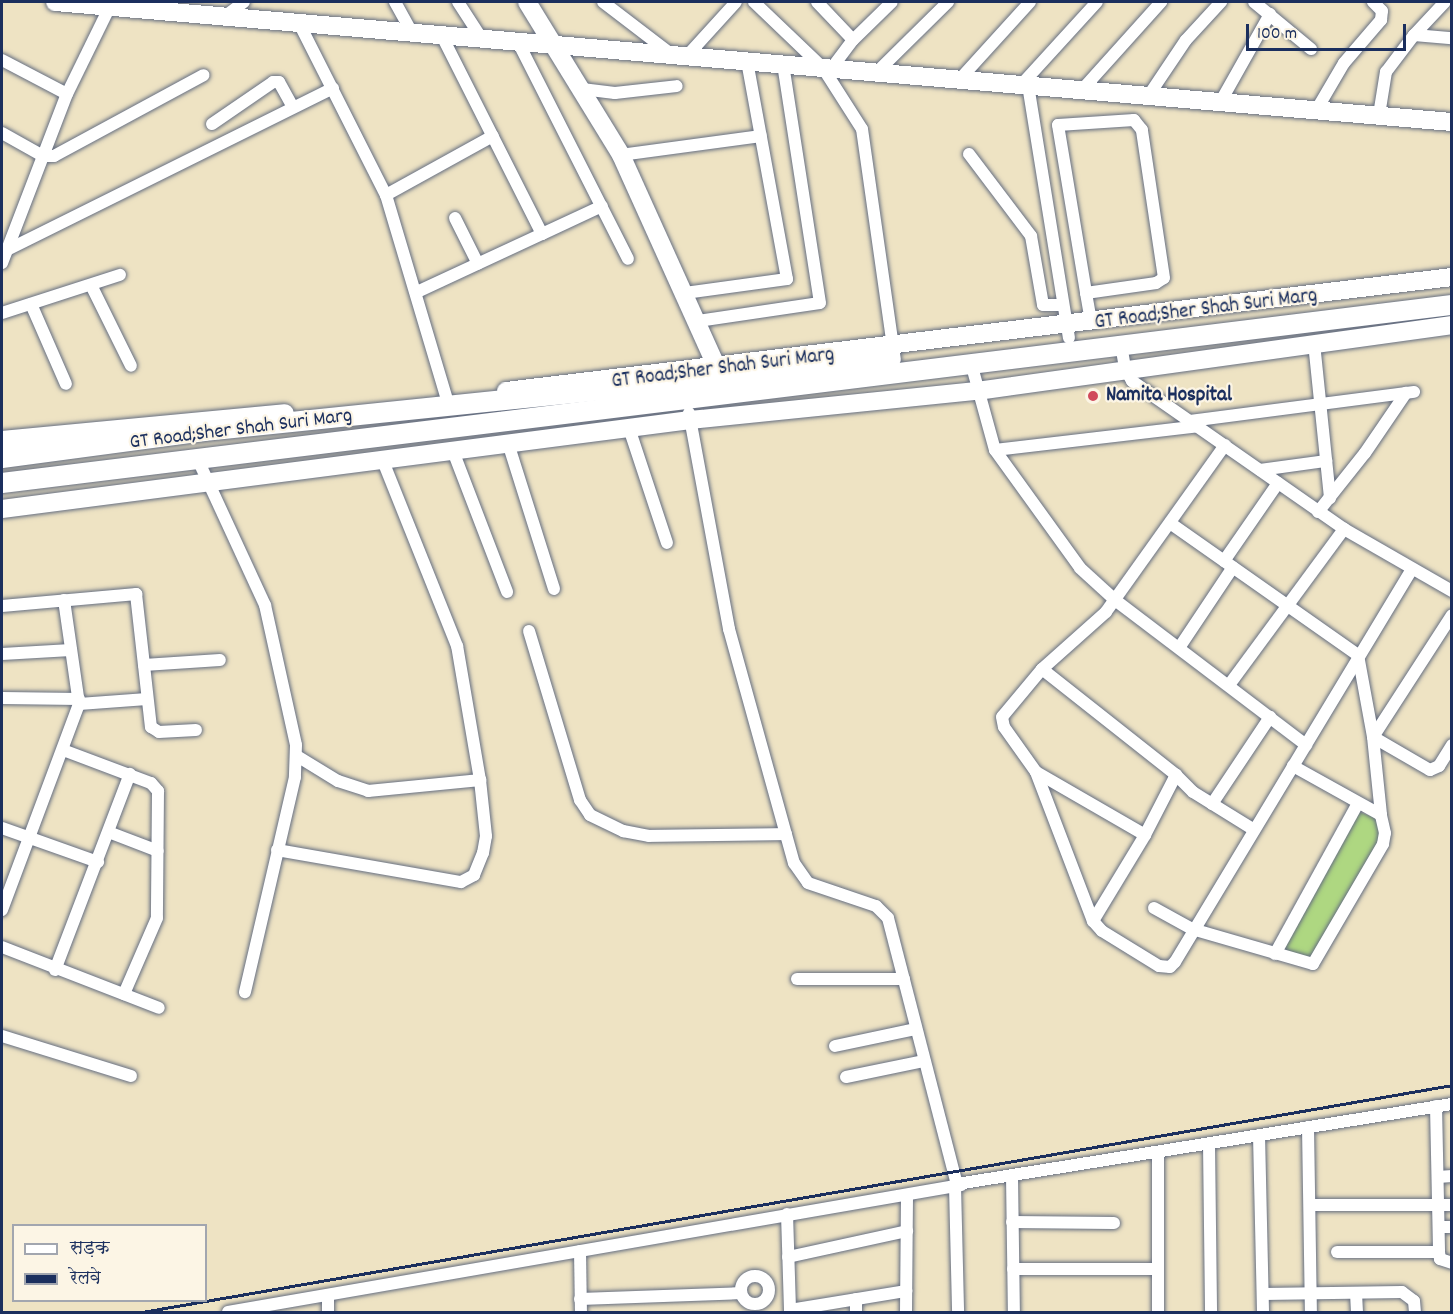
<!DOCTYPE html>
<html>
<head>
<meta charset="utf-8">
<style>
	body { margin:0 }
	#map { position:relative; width:1453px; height:1314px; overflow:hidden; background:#eee3c3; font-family:Dekko,"Playpen Sans Deva",sans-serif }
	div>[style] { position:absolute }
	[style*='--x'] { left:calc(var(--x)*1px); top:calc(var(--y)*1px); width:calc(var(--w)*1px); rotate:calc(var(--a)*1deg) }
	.green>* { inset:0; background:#aed781 }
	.roads { filter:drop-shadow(0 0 2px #656e81) drop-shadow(0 0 2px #656e81) }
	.street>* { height:12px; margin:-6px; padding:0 6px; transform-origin:6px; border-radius:6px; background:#fff }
	.street>.ring { margin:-6px; padding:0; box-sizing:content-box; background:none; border:12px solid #fff; border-radius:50% }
	.secondary>* { height:18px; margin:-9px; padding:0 9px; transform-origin:9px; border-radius:9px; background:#fff }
	.primary>* { height:20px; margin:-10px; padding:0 10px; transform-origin:10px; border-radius:10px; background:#fff }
	.rail>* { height:3px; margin:-1.5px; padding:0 1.5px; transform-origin:1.5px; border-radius:1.5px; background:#1b2f5e }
	.dots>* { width:16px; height:16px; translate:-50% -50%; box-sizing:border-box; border:3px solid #fcf5e5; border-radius:50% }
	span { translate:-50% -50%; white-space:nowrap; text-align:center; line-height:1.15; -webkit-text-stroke:4.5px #fcf5e5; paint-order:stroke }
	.street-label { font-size:21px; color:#1b2f5e }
	.poi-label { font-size:21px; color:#1b2f5e; font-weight:700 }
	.left { translate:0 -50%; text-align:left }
	.frame { position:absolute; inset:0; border:3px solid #1b2f5e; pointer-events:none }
	.legend { position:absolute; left:12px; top:1224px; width:195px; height:78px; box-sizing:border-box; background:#fcf5e5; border:2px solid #a2a6af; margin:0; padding:8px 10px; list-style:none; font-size:18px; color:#1b2f5e }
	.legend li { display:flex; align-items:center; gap:12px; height:30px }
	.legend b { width:30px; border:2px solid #a2a6af }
	.scale { position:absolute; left:1246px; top:24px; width:160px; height:27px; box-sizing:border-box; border:3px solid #1b2f5e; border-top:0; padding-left:8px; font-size:18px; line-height:21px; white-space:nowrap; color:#1b2f5e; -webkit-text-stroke:4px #fcf5e5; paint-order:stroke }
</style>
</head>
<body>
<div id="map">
	<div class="green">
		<i style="clip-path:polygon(1359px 812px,1376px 818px,1383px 832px,1310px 962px,1281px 949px)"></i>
	</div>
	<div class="roads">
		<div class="street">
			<i style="--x:395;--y:2;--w:35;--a:61"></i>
			<i style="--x:458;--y:2;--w:44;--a:57"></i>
			<i style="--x:603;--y:2;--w:86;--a:37.4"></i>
			<i style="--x:754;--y:2;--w:95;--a:43.7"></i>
			<i style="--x:823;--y:68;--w:72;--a:57.4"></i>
			<i style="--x:862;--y:129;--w:233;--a:81.9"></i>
			<i style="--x:817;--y:2;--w:52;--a:46.5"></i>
			<i style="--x:1254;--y:2;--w:74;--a:39.5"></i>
			<i style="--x:224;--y:17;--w:25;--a:-37"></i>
			<i style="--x:300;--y:25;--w:191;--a:63.2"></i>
			<i style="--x:386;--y:195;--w:220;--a:73.4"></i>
			<i style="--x:1414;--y:35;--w:45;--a:-46.8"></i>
			<i style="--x:518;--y:42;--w:243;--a:63.1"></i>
			<i style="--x:686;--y:57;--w:74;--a:-47.7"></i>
			<i style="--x:2;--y:60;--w:73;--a:27.6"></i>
			<i style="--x:831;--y:69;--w:36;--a:-53"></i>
			<i style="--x:853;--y:40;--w:54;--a:-44.3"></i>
			<i style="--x:877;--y:72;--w:100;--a:-44.6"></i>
			<i style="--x:960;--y:79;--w:104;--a:-47.7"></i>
			<i style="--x:1022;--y:84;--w:111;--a:-47.6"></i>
			<i style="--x:1028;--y:85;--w:256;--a:80.8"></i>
			<i style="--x:582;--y:89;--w:33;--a:7"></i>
			<i style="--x:615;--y:93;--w:62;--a:-6.4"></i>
			<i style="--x:1081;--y:91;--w:120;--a:-48"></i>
			<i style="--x:1149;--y:95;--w:66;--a:-56.1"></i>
			<i style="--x:1186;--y:40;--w:52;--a:-47.4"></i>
			<i style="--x:1221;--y:101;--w:100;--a:-60.6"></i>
			<i style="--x:1317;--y:109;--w:53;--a:-59.6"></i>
			<i style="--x:1344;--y:63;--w:57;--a:-49.3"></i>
			<i style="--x:1381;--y:20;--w:9;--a:-84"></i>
			<i style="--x:1382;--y:11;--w:13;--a:-135"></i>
			<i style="--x:1379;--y:115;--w:44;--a:-80.8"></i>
			<i style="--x:1386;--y:72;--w:46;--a:-52.9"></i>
			<i style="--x:1414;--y:35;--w:38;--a:5"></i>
			<i style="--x:212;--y:124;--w:74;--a:-34.5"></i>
			<i style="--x:273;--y:82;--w:6;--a:0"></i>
			<i style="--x:279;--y:82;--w:29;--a:61"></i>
			<i style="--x:2;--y:133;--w:47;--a:29.3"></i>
			<i style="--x:43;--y:156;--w:11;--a:0"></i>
			<i style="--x:54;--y:156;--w:170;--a:-28.4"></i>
			<i style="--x:969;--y:154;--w:103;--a:52.9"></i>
			<i style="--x:1031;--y:236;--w:70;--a:80.1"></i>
			<i style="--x:1043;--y:305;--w:20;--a:0"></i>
			<i style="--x:621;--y:155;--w:141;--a:-7.7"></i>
			<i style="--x:386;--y:195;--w:122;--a:-28.9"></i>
			<i style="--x:455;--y:218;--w:51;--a:63.4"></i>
			<i style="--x:542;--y:234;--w:66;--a:-25"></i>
			<i style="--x:7;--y:250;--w:364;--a:-26.4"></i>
			<i style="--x:2;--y:263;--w:181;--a:-69"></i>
			<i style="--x:67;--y:94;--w:102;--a:-63.9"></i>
			<i style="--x:91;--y:285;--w:90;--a:63.7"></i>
			<i style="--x:417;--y:292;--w:138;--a:-24.9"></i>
			<i style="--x:542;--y:234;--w:222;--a:-116.8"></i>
			<i style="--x:685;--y:293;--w:103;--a:-7.8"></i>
			<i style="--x:787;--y:279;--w:222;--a:-100.4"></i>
			<i style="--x:1086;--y:293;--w:71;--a:-8.1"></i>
			<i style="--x:1156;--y:283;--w:9;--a:-32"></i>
			<i style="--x:1164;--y:278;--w:150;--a:-98.5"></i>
			<i style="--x:1142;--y:130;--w:13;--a:-129"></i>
			<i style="--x:1134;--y:120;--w:76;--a:176.2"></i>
			<i style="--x:1058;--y:125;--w:170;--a:80.5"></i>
			<i style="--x:1086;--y:293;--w:27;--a:80"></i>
			<i style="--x:31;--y:304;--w:87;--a:66.4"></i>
			<i style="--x:2;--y:313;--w:124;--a:-17.9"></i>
			<i style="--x:698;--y:321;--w:123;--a:-8.4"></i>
			<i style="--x:820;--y:303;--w:242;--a:-98.8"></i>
			<i style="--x:1314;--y:343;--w:156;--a:84.1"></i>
			<i style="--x:1121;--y:345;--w:23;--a:80"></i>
			<i style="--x:1125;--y:368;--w:15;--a:62"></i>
			<i style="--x:1132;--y:381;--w:259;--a:34.9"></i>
			<i style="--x:1344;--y:529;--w:125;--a:29.9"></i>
			<i style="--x:971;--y:363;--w:90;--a:74.6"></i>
			<i style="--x:995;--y:450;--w:145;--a:54.2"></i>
			<i style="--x:1080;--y:568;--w:47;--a:42.4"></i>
			<i style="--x:1115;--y:600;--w:240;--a:37.2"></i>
			<i style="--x:689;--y:413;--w:220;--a:79.5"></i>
			<i style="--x:729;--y:629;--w:243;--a:74.5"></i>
			<i style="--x:794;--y:863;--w:24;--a:55"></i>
			<i style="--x:808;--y:883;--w:72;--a:18.7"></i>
			<i style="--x:876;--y:906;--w:17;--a:45"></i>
			<i style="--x:888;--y:918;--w:275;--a:75.5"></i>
			<i style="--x:957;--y:1184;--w:501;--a:-9.18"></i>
			<i style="--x:1190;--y:421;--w:226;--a:-7.4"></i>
			<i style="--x:629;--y:428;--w:121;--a:71.7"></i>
			<i style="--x:508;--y:443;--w:153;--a:72.5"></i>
			<i style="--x:1225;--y:445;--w:205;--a:125.5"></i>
			<i style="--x:1106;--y:612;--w:86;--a:138.3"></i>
			<i style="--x:1042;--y:669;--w:62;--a:129.8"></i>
			<i style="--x:1002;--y:717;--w:10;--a:79"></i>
			<i style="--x:1004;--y:727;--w:55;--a:54.6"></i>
			<i style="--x:1036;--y:772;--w:160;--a:69.1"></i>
			<i style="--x:1093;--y:921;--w:13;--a:48"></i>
			<i style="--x:1102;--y:931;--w:67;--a:31.6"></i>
			<i style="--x:1159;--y:966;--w:11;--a:5"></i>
			<i style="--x:1170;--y:967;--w:7;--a:-45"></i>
			<i style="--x:1175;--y:962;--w:459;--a:-58.9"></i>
			<i style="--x:995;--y:450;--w:204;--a:-6.7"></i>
			<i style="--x:453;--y:451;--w:151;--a:69"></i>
			<i style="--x:198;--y:460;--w:160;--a:65.2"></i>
			<i style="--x:265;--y:605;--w:143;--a:77.5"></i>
			<i style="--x:296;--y:745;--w:32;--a:92"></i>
			<i style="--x:295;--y:777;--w:221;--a:103.1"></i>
			<i style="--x:1260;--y:470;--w:67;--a:-7.8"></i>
			<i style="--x:1318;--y:512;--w:75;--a:-51.5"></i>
			<i style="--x:1365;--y:453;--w:73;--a:-55.7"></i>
			<i style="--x:1170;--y:523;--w:230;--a:35.1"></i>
			<i style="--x:1358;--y:655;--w:83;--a:79.6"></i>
			<i style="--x:1373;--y:737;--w:78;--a:84.1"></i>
			<i style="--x:1381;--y:815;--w:101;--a:-150.9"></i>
			<i style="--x:1224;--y:561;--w:95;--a:-55.3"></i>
			<i style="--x:64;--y:600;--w:105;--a:81.8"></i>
			<i style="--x:79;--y:704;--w:68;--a:-4.2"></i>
			<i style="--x:2;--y:606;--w:135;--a:-5.1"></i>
			<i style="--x:136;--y:594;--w:134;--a:83.6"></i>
			<i style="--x:151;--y:727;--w:9;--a:32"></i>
			<i style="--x:159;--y:732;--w:37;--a:-3"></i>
			<i style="--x:1452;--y:615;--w:145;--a:122.9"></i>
			<i style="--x:1373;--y:737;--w:66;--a:30.1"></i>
			<i style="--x:1430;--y:770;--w:10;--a:-24"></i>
			<i style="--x:1439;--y:766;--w:25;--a:-58"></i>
			<i style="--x:529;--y:631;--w:177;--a:73.2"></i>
			<i style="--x:580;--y:800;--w:18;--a:56"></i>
			<i style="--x:590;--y:815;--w:37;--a:26"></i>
			<i style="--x:623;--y:831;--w:26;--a:11"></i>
			<i style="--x:649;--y:836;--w:137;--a:-0.8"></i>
			<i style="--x:1179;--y:648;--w:97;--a:-56.3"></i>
			<i style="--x:2;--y:654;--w:69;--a:-3.3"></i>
			<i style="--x:144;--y:665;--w:76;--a:-3.8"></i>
			<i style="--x:1042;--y:669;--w:171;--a:38.3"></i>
			<i style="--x:1176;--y:775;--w:24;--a:45"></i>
			<i style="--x:1193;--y:792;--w:70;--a:31.7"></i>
			<i style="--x:1229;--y:685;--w:194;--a:-53.6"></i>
			<i style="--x:2;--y:698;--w:77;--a:0.7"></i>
			<i style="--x:63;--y:750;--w:94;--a:20.6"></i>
			<i style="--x:151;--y:783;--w:11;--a:49"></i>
			<i style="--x:158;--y:791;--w:127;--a:90.5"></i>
			<i style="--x:157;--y:918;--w:83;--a:113.5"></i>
			<i style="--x:297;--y:756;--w:48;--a:31.4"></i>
			<i style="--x:338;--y:781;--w:32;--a:18"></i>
			<i style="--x:368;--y:791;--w:113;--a:-5.6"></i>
			<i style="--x:1036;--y:772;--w:126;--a:30"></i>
			<i style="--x:1145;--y:835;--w:68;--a:-62.7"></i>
			<i style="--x:1212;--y:804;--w:105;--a:-56.3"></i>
			<i style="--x:2;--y:828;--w:102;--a:19.5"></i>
			<i style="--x:111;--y:833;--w:50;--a:21"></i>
			<i style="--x:277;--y:850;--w:187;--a:9.9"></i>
			<i style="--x:461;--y:882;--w:15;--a:-28"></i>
			<i style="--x:474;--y:875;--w:24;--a:-68"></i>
			<i style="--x:483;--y:853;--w:17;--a:-80"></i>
			<i style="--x:486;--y:836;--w:56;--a:-96.1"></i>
			<i style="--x:480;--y:780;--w:136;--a:-99.7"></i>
			<i style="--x:457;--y:646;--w:199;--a:-111.8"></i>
			<i style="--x:1154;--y:908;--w:43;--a:28.9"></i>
			<i style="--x:1192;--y:929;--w:126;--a:16.1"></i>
			<i style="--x:1313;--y:964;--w:139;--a:-59.7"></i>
			<i style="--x:1383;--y:844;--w:11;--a:-80"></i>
			<i style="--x:1385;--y:833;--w:18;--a:-103"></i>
			<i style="--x:2;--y:910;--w:220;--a:-69.5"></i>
			<i style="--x:1093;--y:921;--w:100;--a:-58.8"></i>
			<i style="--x:2;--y:947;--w:168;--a:21.2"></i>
			<i style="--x:1275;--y:954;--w:172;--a:-61.2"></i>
			<i style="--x:55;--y:970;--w:210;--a:-69.1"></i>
			<i style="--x:797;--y:979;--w:107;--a:0"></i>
			<i style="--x:2;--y:1036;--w:135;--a:17.2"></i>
			<i style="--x:835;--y:1046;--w:83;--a:-11.9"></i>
			<i style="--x:846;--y:1077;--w:80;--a:-11.6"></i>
			<i style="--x:1436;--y:1106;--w:146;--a:88.8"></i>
			<i style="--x:1439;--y:1252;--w:7;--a:82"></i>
			<i style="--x:1440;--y:1259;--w:13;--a:18"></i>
			<i style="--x:1308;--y:1127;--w:185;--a:89.1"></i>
			<i style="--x:1259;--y:1135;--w:177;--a:88.7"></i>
			<i style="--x:1209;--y:1144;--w:168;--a:89.3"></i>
			<i style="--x:1012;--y:1176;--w:136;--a:89.2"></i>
			<i style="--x:1438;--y:1177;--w:14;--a:-4"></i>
			<i style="--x:955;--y:1186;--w:126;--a:88.6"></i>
			<i style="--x:1310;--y:1205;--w:142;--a:0"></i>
			<i style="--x:787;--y:1214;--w:98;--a:88.2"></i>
			<i style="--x:1012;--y:1222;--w:102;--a:0.6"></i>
			<i style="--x:1439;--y:1227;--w:13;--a:0"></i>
			<i style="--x:580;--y:1251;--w:61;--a:89.1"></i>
			<i style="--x:1337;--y:1252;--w:102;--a:0"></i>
			<i style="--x:788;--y:1257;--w:122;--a:-12.3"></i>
			<i style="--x:1013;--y:1269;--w:144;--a:0"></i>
			<i class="ring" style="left:741px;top:1276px;width:16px;height:16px"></i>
			<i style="--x:1356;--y:1293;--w:19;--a:87"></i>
			<i style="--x:1263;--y:1294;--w:139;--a:-0.8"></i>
			<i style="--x:1402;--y:1292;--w:15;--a:37"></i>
			<i style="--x:1414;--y:1301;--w:11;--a:85"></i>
			<i style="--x:328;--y:1295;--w:17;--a:90"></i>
			<i style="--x:580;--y:1299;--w:161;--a:-2.1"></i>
			<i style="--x:856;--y:1299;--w:13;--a:90"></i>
			<i style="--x:790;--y:1310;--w:118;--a:-9.3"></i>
			<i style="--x:228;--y:1312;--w:744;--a:-9.83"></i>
			<i style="--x:906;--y:1312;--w:117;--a:-89.5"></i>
			<i style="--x:1158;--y:1312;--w:160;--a:-90"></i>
		</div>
		<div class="secondary">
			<i style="--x:55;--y:2;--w:1402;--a:4.91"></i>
			<i style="--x:527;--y:2;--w:180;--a:58.4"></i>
			<i style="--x:621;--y:155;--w:240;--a:65.7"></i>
			<i style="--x:506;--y:391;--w:953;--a:-6.87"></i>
			<i style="--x:2;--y:440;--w:284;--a:-5.4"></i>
			<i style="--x:2;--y:509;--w:694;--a:-7.37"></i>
			<i style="--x:690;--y:420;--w:288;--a:-5.8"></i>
			<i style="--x:977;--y:391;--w:480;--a:-7.9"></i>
		</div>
		<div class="primary">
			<i style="--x:2;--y:458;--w:204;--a:-7.6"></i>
			<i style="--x:204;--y:431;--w:684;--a:-5.88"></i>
			<i style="--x:2;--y:483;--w:1461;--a:-7"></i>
		</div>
	</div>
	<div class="rail">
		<i style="--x:142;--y:1312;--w:1330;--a:-9.83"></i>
	</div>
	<div class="dots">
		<i style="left:1093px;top:396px;background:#d1495b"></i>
	</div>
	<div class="street-label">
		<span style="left:1206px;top:310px;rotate:-7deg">GT Road;Sher Shah Suri Marg</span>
		<span style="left:723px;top:369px;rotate:-7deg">GT Road;Sher Shah Suri Marg</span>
		<span style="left:241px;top:430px;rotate:-7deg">GT Road;Sher Shah Suri Marg</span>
	</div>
	<div class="poi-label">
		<span class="left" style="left:1106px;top:396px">Namita Hospital</span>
	</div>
	<div class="frame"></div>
	<ul class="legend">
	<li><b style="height:8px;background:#fff"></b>सड़क</li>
	<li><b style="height:8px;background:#1b2f5e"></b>रेलवे</li>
	</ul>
	<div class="scale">100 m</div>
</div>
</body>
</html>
